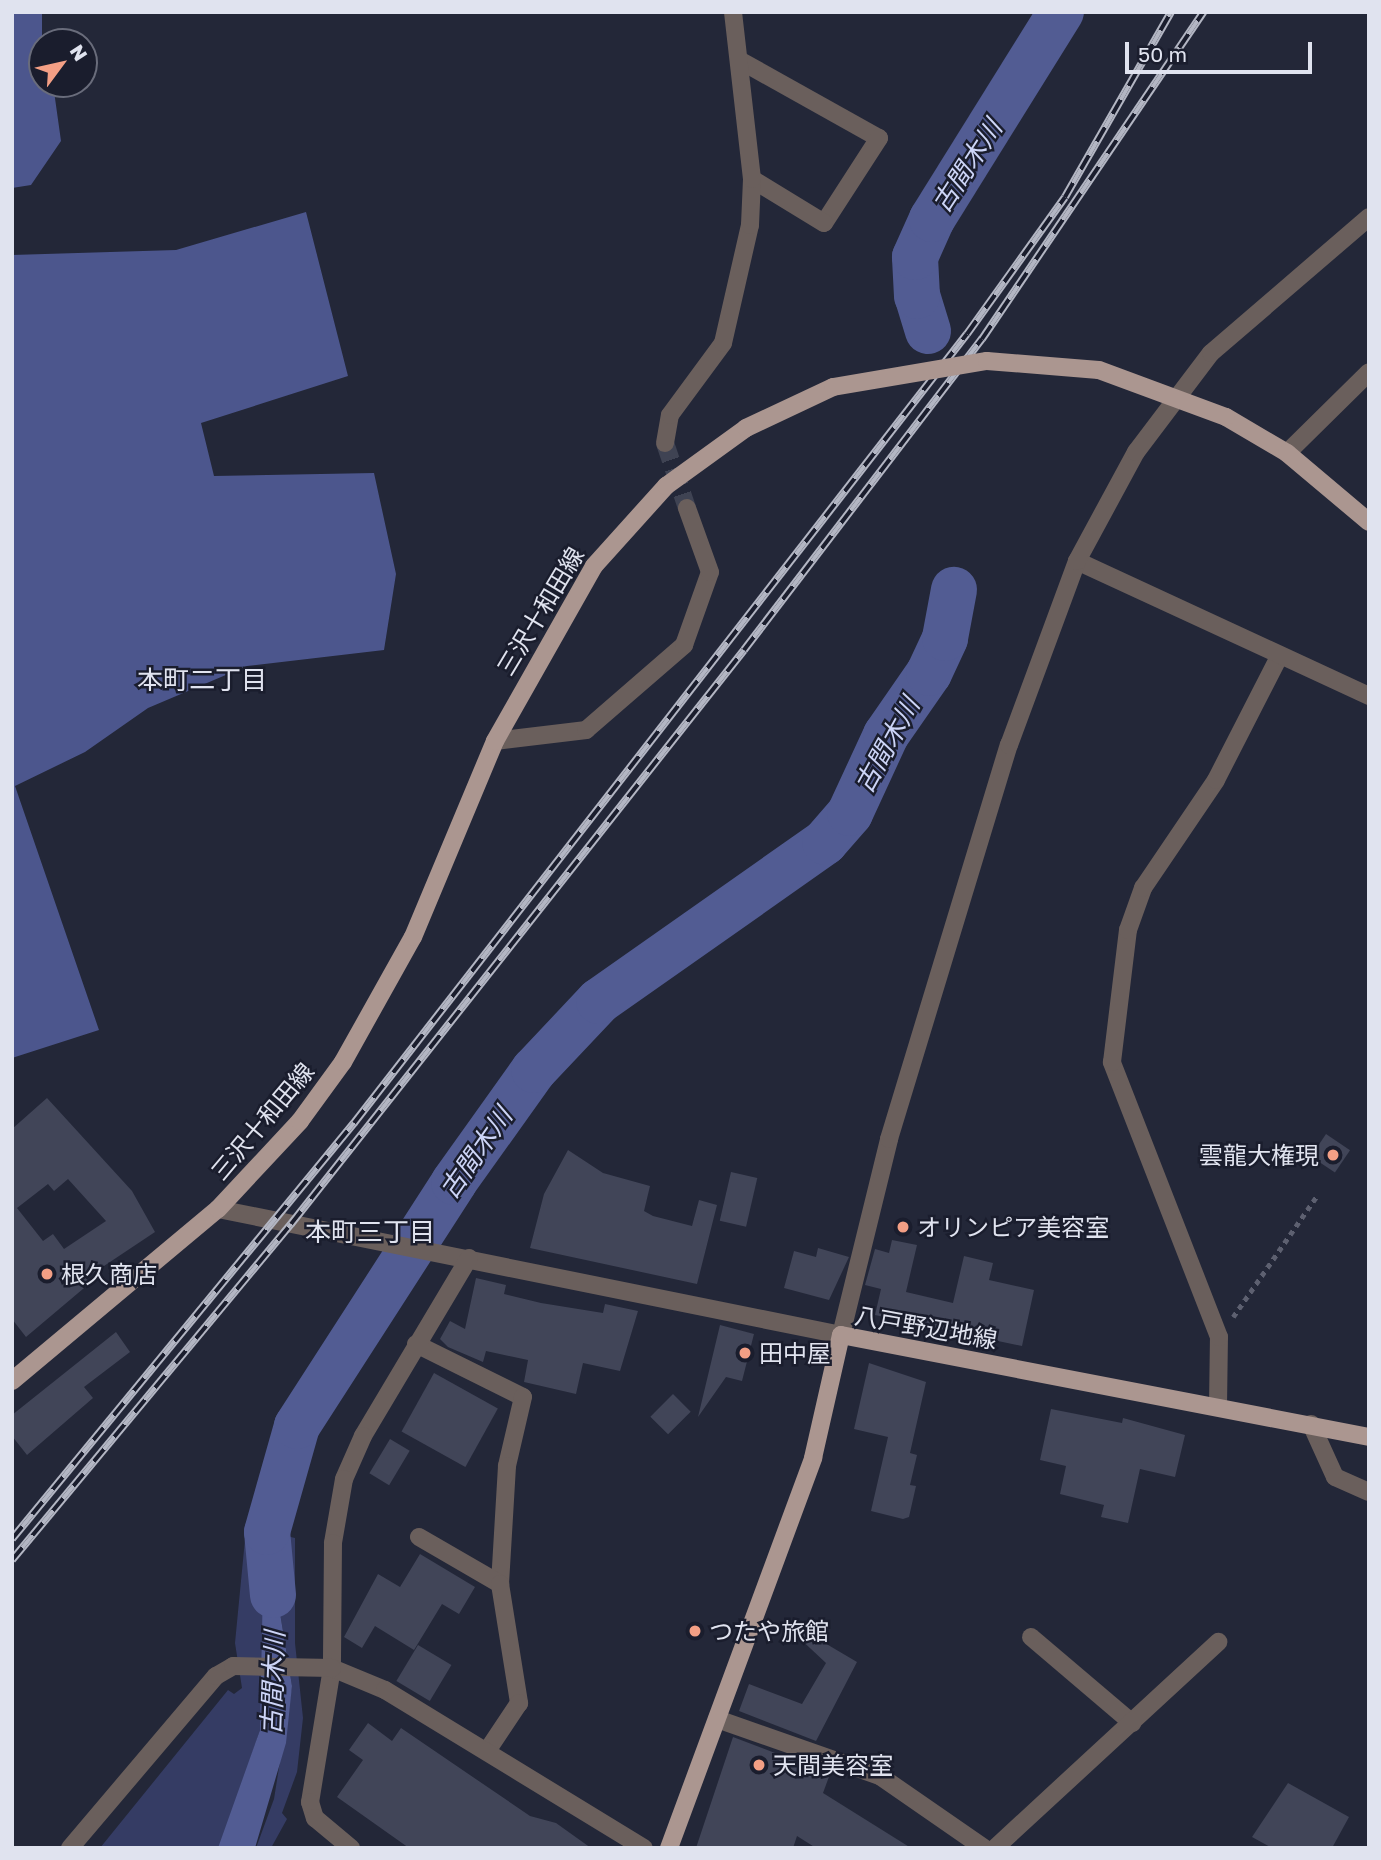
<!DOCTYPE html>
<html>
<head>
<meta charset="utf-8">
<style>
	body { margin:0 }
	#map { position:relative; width:1381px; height:1860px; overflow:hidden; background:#232738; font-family:"Golos Text","Noto Sans JP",sans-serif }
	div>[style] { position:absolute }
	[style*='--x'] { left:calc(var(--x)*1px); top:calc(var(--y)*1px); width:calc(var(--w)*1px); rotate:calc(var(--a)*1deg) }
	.green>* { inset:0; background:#353c64 }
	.forest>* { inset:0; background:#4c568d }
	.water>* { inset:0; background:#525c93 }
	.river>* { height:46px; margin:-23px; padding:0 23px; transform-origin:23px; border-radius:23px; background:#525c93 }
	.building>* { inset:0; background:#414558; transform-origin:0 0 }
	.minor-tunnel>* { height:18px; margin-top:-9px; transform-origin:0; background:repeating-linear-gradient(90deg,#3f4353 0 18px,transparent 0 27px) }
	.path>* { height:4.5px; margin-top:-2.25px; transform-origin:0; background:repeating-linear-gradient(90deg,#5d6070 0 5px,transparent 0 10px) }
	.minor>* { height:18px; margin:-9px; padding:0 9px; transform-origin:9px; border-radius:9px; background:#6a5f5c }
	.tertiary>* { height:18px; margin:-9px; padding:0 9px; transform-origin:9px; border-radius:9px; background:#6a5f5c }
	.primary>* { height:18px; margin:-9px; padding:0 9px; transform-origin:9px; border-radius:9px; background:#ab9690 }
	.rail>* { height:8px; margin-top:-4px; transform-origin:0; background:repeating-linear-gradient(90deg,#1a1d2d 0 16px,#b3b6c3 0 32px); box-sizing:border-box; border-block:2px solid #b3b6c3 }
	.primary-bridge>* { height:18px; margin:-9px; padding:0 9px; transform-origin:9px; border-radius:9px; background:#ab9690 }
	.dots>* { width:19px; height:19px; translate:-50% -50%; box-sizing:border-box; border:4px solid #1a1d2d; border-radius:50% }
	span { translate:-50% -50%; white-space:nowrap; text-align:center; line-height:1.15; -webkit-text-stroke:5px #1a1d2d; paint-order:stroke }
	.street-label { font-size:24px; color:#e0e3ef }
	.poi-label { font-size:24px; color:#e0e3ef }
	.right { translate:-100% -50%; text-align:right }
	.left { translate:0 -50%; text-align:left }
	.water-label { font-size:26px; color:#cdd5f7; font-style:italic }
	.neighbourhood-label { font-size:26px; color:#e0e3ef }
	.frame { position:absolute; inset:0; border:14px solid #e0e3ef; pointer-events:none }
	.north { position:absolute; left:28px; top:28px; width:70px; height:70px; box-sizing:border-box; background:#1a1d2d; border:2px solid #696c7b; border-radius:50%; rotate:57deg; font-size:19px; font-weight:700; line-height:28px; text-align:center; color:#e0e3ef }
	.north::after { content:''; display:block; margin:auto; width:24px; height:32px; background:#f39f85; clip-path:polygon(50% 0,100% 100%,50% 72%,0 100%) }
	.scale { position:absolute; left:1125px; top:42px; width:187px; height:32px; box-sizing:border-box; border:4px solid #e0e3ef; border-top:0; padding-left:9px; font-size:21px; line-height:24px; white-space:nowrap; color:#e0e3ef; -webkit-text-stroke:5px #1a1d2d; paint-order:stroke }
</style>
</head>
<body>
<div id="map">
	<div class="green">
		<i style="clip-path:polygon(246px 1529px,264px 1532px,267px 1578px,260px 1730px,226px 1833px,218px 1848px,100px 1848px,228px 1690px,234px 1694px,242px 1688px,235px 1643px)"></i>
		<i style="clip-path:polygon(274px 1533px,295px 1538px,295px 1643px,303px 1718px,297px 1772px,282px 1813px,287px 1819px,271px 1848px,256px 1848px,274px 1799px,292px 1686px,280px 1613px,285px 1583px)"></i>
	</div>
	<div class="forest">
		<i style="clip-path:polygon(12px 12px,42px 12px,42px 84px,53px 84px,61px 141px,31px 185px,12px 188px)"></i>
		<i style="clip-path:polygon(306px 212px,348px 376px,201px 423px,214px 476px,374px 473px,396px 574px,384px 650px,247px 666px,148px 708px,85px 752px,15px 786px,99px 1030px,12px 1058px,12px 255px,176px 250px)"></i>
	</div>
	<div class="water">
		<i style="clip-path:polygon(264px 1532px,274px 1533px,285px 1583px,280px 1613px,292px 1686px,286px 1743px,255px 1848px,218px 1848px,260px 1730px)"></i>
	</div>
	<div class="river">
		<i style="--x:928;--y:331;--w:37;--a:-107"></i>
		<i style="--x:917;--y:296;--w:39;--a:-93"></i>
		<i style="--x:915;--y:257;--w:42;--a:-65.9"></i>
		<i style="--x:932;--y:219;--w:244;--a:-58.1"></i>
		<i style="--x:273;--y:1595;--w:63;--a:-95.4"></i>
		<i style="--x:267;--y:1532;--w:110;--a:-74.2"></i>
		<i style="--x:297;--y:1426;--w:290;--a:-57.2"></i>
		<i style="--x:454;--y:1182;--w:138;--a:-54.5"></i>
		<i style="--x:534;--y:1070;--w:95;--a:-46.7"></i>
		<i style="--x:599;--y:1001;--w:276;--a:-35.1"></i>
		<i style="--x:825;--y:842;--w:38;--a:-49"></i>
		<i style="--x:850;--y:813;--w:86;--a:-65.2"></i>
		<i style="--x:886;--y:735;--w:75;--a:-55.3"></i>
		<i style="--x:929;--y:673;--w:38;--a:-65"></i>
		<i style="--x:945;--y:638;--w:49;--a:-79.4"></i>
	</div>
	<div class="building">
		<i style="clip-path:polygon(evenodd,47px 1098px,132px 1191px,155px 1232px,86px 1278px,90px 1283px,26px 1337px,12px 1319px,12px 1129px,47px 1098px,68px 1179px,106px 1221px,64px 1249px,53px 1234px,43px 1241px,17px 1208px,48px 1184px,54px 1191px,68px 1179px)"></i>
		<i style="left:1326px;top:1134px;width:29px;height:27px;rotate:34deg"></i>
		<i style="clip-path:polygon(568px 1150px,603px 1173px,650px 1186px,644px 1211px,653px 1216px,692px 1226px,699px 1200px,717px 1205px,697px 1284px,530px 1248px,544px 1194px)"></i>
		<i style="left:731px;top:1172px;width:27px;height:50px;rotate:13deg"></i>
		<i style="clip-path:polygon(892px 1240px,917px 1245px,906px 1292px,953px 1303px,964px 1256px,993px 1263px,989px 1280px,1034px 1290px,1022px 1346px,875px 1315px,881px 1289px,865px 1285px,875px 1249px,889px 1253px)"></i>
		<i style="clip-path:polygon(818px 1248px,849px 1257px,829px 1300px,784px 1288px,794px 1251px,816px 1257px)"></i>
		<i style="clip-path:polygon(476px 1278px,506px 1285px,504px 1294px,541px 1303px,603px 1313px,605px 1304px,638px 1311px,620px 1371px,583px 1363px,576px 1394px,524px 1382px,528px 1360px,486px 1351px,483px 1362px,448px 1347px,440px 1339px,450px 1321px,465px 1329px)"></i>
		<i style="clip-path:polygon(720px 1325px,754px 1334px,742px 1381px,726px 1377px,698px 1417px)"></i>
		<i style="clip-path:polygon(116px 1332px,130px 1352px,84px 1387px,93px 1398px,27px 1455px,12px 1436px,12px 1415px)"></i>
		<i style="clip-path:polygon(869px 1363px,926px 1382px,910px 1453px,917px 1455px,910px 1485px,916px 1486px,909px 1517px,903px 1519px,871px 1511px,888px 1437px,854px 1429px)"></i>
		<i style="left:434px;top:1373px;width:73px;height:67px;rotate:29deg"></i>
		<i style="left:673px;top:1394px;width:25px;height:32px;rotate:45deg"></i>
		<i style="clip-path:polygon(1051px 1409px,1122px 1423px,1123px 1418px,1185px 1435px,1175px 1477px,1140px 1469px,1128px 1523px,1101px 1517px,1104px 1505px,1060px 1494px,1066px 1466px,1040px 1460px)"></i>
		<i style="left:390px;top:1439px;width:23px;height:40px;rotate:31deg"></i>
		<i style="clip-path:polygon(420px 1554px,475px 1587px,459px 1614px,442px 1604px,414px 1650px,375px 1626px,362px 1648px,344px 1637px,378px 1574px,400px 1587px)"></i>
		<i style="clip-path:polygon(801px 1629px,857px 1662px,816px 1741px,739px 1711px,749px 1684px,802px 1704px,826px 1663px,796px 1635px)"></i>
		<i style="left:418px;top:1645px;width:39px;height:42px;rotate:31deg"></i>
		<i style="clip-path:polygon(368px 1723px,392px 1741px,401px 1728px,530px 1816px,556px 1823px,591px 1848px,409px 1848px,337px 1797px,363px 1760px,349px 1750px)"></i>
		<i style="clip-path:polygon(733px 1737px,830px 1774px,823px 1793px,911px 1848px,816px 1848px,797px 1836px,793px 1848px,696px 1848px)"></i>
		<i style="clip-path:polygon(1288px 1783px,1349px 1817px,1332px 1848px,1272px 1848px,1252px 1837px)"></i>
	</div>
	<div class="minor-tunnel">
		<i style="--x:665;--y:443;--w:69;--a:71.3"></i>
	</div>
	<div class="path">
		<i style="--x:1233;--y:1317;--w:146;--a:-55.3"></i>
	</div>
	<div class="minor">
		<i style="--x:741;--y:61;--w:158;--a:29.2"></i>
		<i style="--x:879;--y:138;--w:101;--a:122.9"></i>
		<i style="--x:824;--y:223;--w:84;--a:-148.6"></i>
		<i style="--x:665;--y:443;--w:28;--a:-80"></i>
		<i style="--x:670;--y:415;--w:89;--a:-53.6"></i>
		<i style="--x:723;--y:343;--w:121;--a:-77.1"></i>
		<i style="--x:750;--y:225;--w:46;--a:-87.5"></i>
		<i style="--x:752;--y:179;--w:168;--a:-96.5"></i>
		<i style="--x:495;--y:741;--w:92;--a:-6.9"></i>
		<i style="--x:586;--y:730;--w:130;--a:-40.9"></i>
		<i style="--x:684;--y:645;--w:77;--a:-70.4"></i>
		<i style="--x:710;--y:572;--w:68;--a:-109.8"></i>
		<i style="--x:416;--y:1344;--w:119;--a:26.4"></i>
		<i style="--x:523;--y:1397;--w:71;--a:103.1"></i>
		<i style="--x:507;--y:1466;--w:118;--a:93.4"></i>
		<i style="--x:1218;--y:1406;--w:69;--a:-89.2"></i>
		<i style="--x:1219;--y:1337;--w:295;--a:-111.3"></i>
		<i style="--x:1112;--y:1062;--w:133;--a:-83.1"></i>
		<i style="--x:1128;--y:930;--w:45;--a:-70.3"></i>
		<i style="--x:1143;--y:888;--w:130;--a:-55.9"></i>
		<i style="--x:1216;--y:780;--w:140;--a:-62.9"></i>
		<i style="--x:1311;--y:1424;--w:58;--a:65.6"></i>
		<i style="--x:1335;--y:1477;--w:37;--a:24"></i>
		<i style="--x:419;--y:1537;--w:94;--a:30.1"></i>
		<i style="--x:500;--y:1584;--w:121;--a:80.9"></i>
		<i style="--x:519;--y:1703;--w:58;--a:123.7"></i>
		<i style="--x:1031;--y:1637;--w:133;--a:40.4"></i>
		<i style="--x:332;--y:1668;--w:136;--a:99.3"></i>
		<i style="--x:310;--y:1802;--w:17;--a:73"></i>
		<i style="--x:315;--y:1818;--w:47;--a:39.8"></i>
		<i style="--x:717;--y:1719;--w:173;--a:19.3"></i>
		<i style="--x:880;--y:1776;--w:126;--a:34.7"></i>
		<i style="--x:995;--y:1848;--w:304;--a:-42.7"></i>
	</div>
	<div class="tertiary">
		<i style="--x:1287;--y:453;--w:115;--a:-44.6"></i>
		<i style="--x:1077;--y:561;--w:322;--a:24.8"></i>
		<i style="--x:218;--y:1209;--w:636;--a:11.43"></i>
		<i style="--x:841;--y:1335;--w:202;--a:-76.2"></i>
		<i style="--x:889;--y:1139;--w:412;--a:-73.1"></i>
		<i style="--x:1009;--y:745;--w:196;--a:-69.7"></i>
		<i style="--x:1077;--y:561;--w:124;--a:-61.6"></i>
		<i style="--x:1136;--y:452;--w:124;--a:-52.9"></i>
		<i style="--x:1211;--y:353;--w:208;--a:-40.7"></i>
		<i style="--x:469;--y:1258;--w:207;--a:120.8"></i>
		<i style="--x:363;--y:1436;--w:47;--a:113.8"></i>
		<i style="--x:344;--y:1479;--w:65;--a:99.8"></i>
		<i style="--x:333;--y:1543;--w:125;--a:90.5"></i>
		<i style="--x:332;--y:1668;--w:57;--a:22.5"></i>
		<i style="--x:385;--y:1690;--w:303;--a:31.4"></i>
		<i style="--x:70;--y:1848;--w:226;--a:-49.7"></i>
		<i style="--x:216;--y:1676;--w:20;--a:-30"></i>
		<i style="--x:233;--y:1666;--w:99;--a:1.2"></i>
	</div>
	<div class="primary">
		<i style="--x:1226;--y:417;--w:71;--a:30.5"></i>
		<i style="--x:1287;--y:453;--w:107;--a:40.1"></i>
		<i style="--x:12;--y:1381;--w:268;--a:-39.9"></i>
		<i style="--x:218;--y:1209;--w:120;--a:-47"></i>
		<i style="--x:300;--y:1121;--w:73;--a:-53.9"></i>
		<i style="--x:343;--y:1062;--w:143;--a:-60.8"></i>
		<i style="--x:413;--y:937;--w:212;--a:-67.3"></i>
		<i style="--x:495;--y:741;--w:201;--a:-60.5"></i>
		<i style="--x:594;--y:566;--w:108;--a:-48"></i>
		<i style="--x:666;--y:486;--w:99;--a:-35.9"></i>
		<i style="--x:669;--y:1848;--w:416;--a:-69.7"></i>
		<i style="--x:813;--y:1458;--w:126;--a:-77.2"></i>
		<i style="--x:841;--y:1335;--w:538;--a:10.93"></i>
	</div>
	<div class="rail">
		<i style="--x:12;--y:1539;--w:539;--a:-50.58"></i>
		<i style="--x:354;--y:1123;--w:999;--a:-52.16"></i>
		<i style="--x:967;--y:334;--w:168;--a:-54.4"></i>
		<i style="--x:1065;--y:197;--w:213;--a:-60.2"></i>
		<i style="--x:12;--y:1560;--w:437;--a:-50.3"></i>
		<i style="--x:291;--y:1224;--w:731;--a:-51.72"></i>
		<i style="--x:744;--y:650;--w:392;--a:-52.6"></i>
		<i style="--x:982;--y:339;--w:395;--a:-55.9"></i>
	</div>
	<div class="primary-bridge">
		<i style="--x:746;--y:428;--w:96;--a:-25.2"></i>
		<i style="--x:833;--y:387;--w:156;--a:-9.6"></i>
		<i style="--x:987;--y:361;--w:112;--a:4.6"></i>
		<i style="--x:1099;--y:370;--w:135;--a:20.3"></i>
	</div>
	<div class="dots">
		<i style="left:1333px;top:1155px;background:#f39f85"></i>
		<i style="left:903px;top:1227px;background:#f39f85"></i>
		<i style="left:47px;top:1274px;background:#f39f85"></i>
		<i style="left:745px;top:1353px;background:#f39f85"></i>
		<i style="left:695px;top:1631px;background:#f39f85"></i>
		<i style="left:759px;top:1765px;background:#f39f85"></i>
	</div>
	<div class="street-label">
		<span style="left:540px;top:611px;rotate:-59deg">三沢十和田線</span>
		<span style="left:262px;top:1121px;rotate:-50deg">三沢十和田線</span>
		<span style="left:926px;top:1327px;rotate:10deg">八戸野辺地線</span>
	</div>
	<div class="poi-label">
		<span class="right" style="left:1319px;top:1155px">雲龍大権現</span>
		<span class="left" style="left:917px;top:1227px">オリンピア美容室</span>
		<span class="left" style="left:61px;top:1274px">根久商店</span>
		<span class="left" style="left:759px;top:1353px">田中屋</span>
		<span class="left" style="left:709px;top:1631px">つたや旅館</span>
		<span class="left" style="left:773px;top:1765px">天間美容室</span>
	</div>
	<div class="water-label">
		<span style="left:967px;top:166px;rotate:-57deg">古間木川</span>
		<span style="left:887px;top:745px;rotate:-61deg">古間木川</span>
		<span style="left:476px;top:1153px;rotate:-55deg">古間木川</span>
		<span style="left:273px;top:1683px;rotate:-88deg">古間木川</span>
	</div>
	<div class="neighbourhood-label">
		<span style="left:202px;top:680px">本町二丁目</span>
		<span style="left:370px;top:1232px">本町三丁目</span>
	</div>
	<div class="frame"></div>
	<div class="north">N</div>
	<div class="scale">50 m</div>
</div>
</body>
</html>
